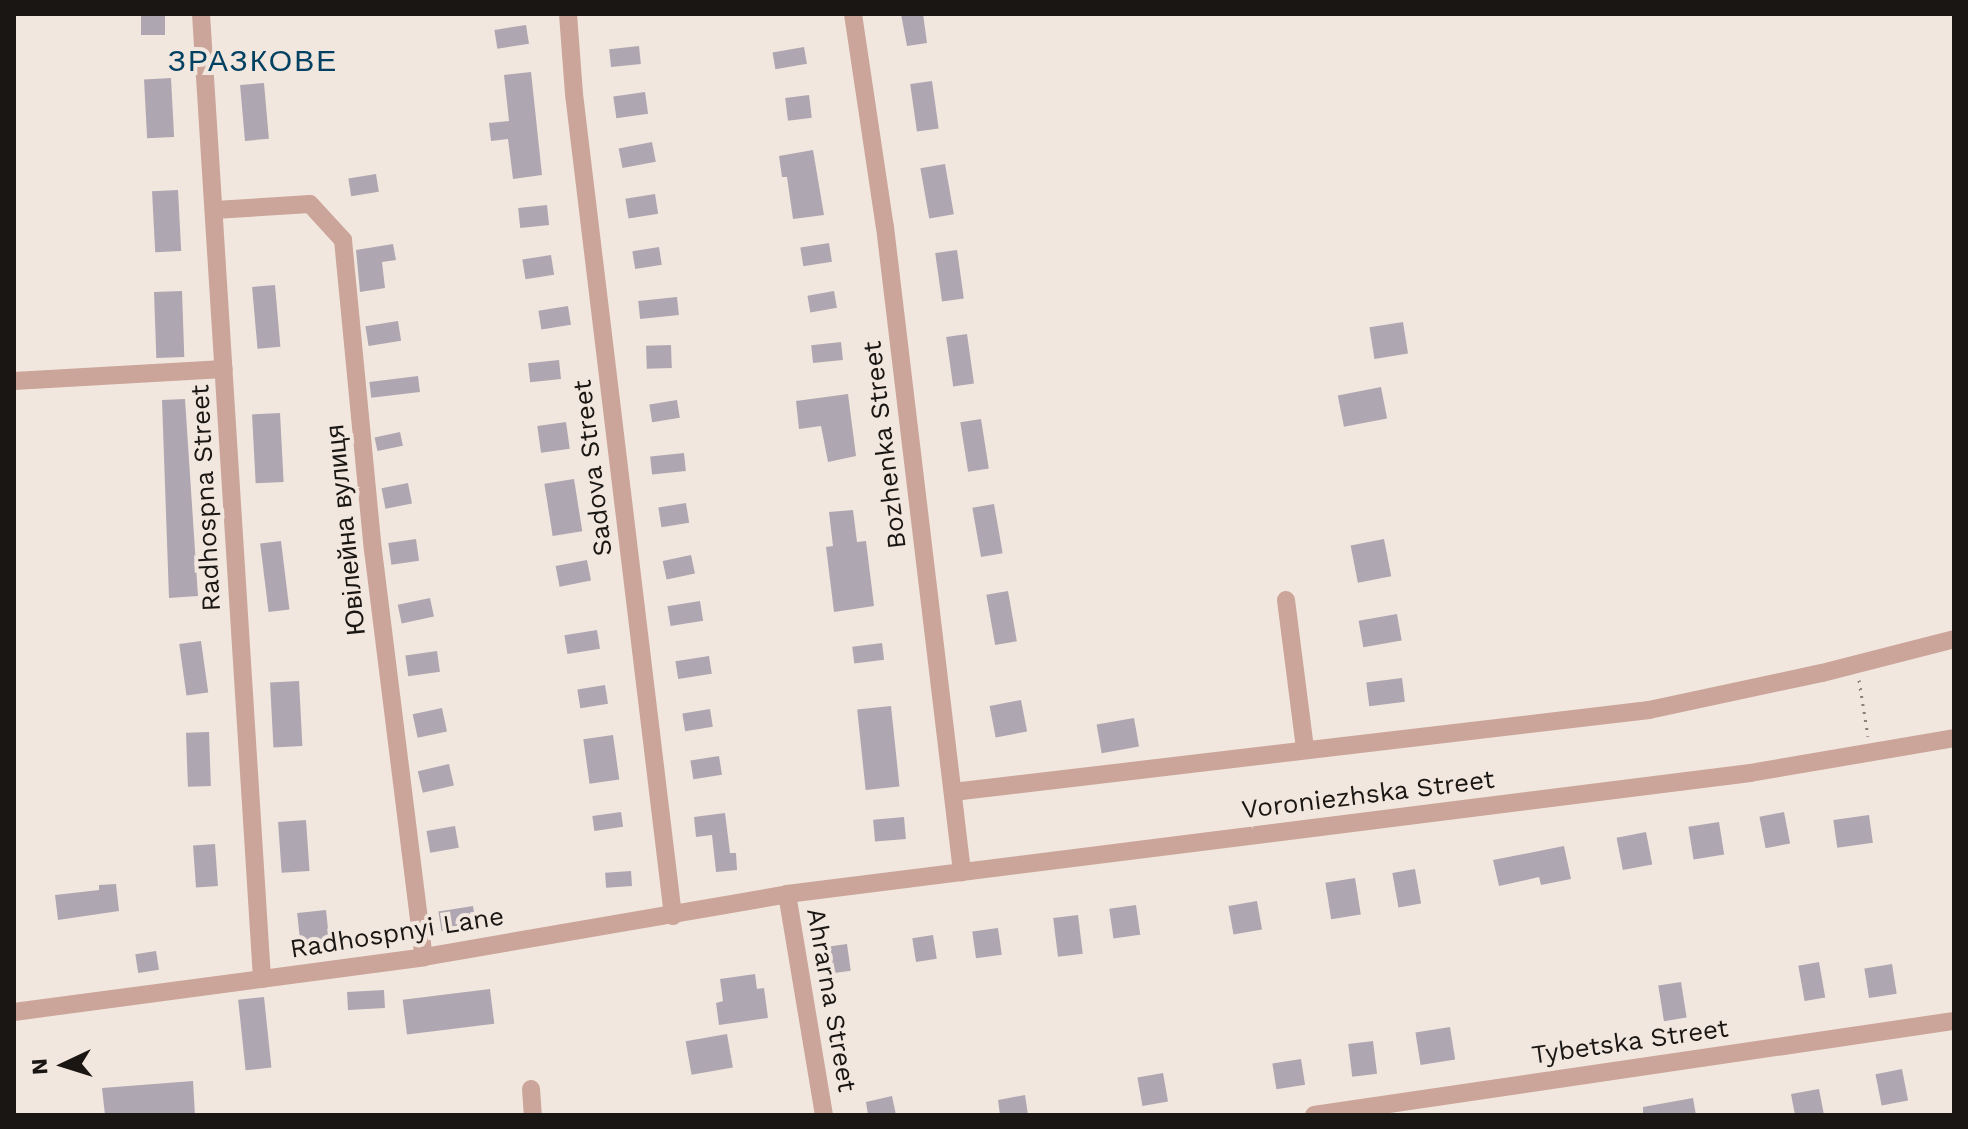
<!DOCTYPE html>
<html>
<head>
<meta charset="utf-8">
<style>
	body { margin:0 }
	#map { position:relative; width:1968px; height:1129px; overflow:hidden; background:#f2e7de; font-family:"Work Sans",sans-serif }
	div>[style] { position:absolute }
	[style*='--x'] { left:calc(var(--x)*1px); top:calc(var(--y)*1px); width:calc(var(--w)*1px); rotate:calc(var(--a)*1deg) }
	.building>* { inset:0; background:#aea7b2; transform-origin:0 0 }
	.path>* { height:3px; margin-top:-1.5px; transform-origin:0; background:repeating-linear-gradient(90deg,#88817b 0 2px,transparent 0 8px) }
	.minor>* { height:18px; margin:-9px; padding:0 9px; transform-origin:9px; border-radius:9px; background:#cba59a }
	span { translate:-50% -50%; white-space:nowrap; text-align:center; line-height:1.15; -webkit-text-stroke:8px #f2e7de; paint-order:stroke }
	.street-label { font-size:26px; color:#1a1613 }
	.quarter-label { font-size:30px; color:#034162; letter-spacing:2px }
	.frame { position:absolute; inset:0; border:16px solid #1a1613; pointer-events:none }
	.north { position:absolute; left:24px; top:1025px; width:80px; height:80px; -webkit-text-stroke:6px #f2e7de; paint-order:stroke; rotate:266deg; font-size:22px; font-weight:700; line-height:32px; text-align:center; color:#1a1613 }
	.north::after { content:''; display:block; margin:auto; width:28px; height:36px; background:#1a1613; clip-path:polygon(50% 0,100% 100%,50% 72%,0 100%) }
</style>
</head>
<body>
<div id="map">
	<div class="building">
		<i style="left:141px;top:14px;width:24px;height:21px"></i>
		<i style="clip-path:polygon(901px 14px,923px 14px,927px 43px,907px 46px)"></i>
		<i style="left:526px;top:25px;width:19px;height:32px;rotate:81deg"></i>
		<i style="left:639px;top:46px;width:18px;height:30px;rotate:84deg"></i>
		<i style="left:804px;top:47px;width:17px;height:32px;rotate:80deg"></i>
		<i style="clip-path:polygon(531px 72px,542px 175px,513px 179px,508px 139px,491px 141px,489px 123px,509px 121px,504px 75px)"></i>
		<i style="left:171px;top:78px;width:59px;height:27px;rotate:87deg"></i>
		<i style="left:932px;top:81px;width:48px;height:22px;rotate:82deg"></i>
		<i style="left:264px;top:83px;width:56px;height:24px;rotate:85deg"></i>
		<i style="left:645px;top:92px;width:22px;height:32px;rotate:82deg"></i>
		<i style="left:809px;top:95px;width:23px;height:24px;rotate:83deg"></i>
		<i style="left:652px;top:142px;width:20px;height:34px;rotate:79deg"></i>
		<i style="clip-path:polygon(813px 150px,824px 215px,793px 219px,787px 177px,782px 177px,779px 156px)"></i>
		<i style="left:945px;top:164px;width:51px;height:25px;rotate:80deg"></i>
		<i style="left:376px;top:174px;width:18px;height:28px;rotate:81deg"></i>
		<i style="left:178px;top:190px;width:61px;height:26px;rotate:87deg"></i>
		<i style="left:655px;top:194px;width:20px;height:30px;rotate:81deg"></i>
		<i style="left:547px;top:205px;width:20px;height:29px;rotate:84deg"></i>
		<i style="left:829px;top:243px;width:19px;height:29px;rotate:81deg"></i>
		<i style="clip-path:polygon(393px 244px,396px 260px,382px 262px,385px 288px,360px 292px,356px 250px)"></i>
		<i style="left:659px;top:247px;width:18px;height:27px;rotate:81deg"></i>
		<i style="left:957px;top:250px;width:49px;height:22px;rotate:82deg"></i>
		<i style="left:551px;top:255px;width:20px;height:29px;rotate:81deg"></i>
		<i style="left:275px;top:285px;width:62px;height:23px;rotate:85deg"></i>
		<i style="left:182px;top:291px;width:66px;height:28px;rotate:88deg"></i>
		<i style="left:834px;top:291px;width:17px;height:27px;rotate:80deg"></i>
		<i style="left:677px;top:297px;width:18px;height:39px;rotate:84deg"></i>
		<i style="left:568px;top:306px;width:19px;height:30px;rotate:81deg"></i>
		<i style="left:398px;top:321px;width:20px;height:33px;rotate:81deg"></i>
		<i style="left:1403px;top:322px;width:32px;height:34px;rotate:81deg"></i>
		<i style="left:967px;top:334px;width:50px;height:21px;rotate:82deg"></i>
		<i style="left:841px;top:342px;width:18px;height:30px;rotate:84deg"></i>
		<i style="left:671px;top:345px;width:23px;height:25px;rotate:88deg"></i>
		<i style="left:559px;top:360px;width:19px;height:31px;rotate:84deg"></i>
		<i style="left:418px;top:376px;width:16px;height:49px;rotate:83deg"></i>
		<i style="left:1381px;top:387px;width:32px;height:44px;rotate:79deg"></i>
		<i style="clip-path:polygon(848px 394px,856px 456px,828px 462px,821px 426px,799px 429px,796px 401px)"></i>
		<i style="clip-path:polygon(185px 399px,198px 596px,169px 598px,162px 400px)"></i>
		<i style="left:677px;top:400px;width:18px;height:28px;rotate:81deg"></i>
		<i style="left:280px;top:413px;width:69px;height:28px;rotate:87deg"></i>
		<i style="left:981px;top:419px;width:50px;height:21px;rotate:81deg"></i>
		<i style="left:566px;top:422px;width:27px;height:29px;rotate:82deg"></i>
		<i style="left:400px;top:432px;width:14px;height:26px;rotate:78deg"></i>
		<i style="left:684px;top:453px;width:18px;height:34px;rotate:84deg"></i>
		<i style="left:574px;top:479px;width:53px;height:30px;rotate:81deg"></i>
		<i style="left:408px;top:483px;width:21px;height:27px;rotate:79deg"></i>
		<i style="left:686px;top:503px;width:20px;height:28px;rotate:81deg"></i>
		<i style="left:994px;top:504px;width:50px;height:22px;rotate:80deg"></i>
		<i style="clip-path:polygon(853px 510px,857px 542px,866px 541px,874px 606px,834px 612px,826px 547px,833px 546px,829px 512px)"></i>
		<i style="left:416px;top:539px;width:22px;height:28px;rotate:82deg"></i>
		<i style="left:1384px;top:539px;width:38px;height:34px;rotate:79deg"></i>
		<i style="left:281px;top:541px;width:69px;height:21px;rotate:83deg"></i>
		<i style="left:691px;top:555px;width:19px;height:29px;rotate:78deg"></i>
		<i style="left:587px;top:560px;width:21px;height:32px;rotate:79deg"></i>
		<i style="left:1008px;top:591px;width:51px;height:22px;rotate:80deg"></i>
		<i style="left:430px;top:598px;width:19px;height:33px;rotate:78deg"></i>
		<i style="left:700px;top:601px;width:20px;height:33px;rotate:81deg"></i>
		<i style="left:1397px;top:614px;width:27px;height:39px;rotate:80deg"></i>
		<i style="left:597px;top:630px;width:19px;height:33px;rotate:81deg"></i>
		<i style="left:201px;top:641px;width:52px;height:22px;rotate:82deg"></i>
		<i style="left:882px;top:643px;width:17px;height:30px;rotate:83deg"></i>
		<i style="left:437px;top:651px;width:21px;height:32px;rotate:82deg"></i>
		<i style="left:709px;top:656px;width:18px;height:34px;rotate:81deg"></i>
		<i style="left:1402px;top:678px;width:24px;height:36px;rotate:83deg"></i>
		<i style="left:299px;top:681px;width:65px;height:29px;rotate:87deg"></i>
		<i style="left:605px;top:685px;width:19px;height:28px;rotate:81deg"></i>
		<i style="left:1021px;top:700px;width:32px;height:32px;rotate:79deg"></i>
		<i style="left:891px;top:706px;width:81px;height:34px;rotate:84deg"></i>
		<i style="left:442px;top:708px;width:24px;height:30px;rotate:78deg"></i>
		<i style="left:710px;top:709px;width:18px;height:28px;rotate:81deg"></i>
		<i style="left:1134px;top:718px;width:29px;height:38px;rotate:80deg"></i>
		<i style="left:209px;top:732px;width:54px;height:23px;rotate:88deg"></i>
		<i style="left:613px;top:735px;width:45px;height:30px;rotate:82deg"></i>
		<i style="left:719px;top:756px;width:19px;height:29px;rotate:81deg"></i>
		<i style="left:449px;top:764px;width:22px;height:32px;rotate:77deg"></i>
		<i style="left:621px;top:812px;width:15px;height:29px;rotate:82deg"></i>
		<i style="left:1784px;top:812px;width:32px;height:25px;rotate:79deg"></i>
		<i style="clip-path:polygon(725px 813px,730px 853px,736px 853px,737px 870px,716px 872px,712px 835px,696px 837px,694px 817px)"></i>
		<i style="left:1869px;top:815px;width:28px;height:36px;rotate:82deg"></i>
		<i style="left:904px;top:817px;width:22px;height:31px;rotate:85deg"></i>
		<i style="left:306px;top:820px;width:51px;height:28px;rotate:86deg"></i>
		<i style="left:1719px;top:822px;width:33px;height:31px;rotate:81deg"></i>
		<i style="left:455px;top:826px;width:22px;height:29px;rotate:80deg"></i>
		<i style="left:1646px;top:832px;width:33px;height:30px;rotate:79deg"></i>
		<i style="left:215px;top:844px;width:42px;height:22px;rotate:86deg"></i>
		<i style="clip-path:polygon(1564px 846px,1571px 879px,1541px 885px,1539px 877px,1499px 886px,1493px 860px)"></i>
		<i style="left:1415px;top:869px;width:35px;height:23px;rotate:80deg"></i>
		<i style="left:631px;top:871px;width:15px;height:26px;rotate:86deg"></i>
		<i style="left:1355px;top:878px;width:37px;height:30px;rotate:81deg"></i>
		<i style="clip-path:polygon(116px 884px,119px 911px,58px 920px,55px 895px,99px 890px,99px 885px)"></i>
		<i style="left:1257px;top:901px;width:29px;height:29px;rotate:80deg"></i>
		<i style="left:1136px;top:905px;width:30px;height:27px;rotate:82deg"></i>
		<i style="left:473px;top:906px;width:20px;height:35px;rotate:81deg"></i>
		<i style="left:326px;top:910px;width:29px;height:29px;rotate:84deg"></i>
		<i style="left:1078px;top:915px;width:39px;height:25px;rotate:83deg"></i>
		<i style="left:998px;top:928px;width:27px;height:26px;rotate:82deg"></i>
		<i style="left:933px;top:935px;width:24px;height:21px;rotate:81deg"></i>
		<i style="left:847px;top:944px;width:27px;height:20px;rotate:82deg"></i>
		<i style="left:156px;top:951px;width:19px;height:21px;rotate:81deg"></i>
		<i style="left:1819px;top:962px;width:36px;height:21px;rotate:80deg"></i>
		<i style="left:1892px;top:964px;width:30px;height:28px;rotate:81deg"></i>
		<i style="clip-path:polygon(755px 974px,757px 989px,764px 988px,768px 1018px,719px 1025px,716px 1003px,723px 1001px,720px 979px)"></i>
		<i style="left:1681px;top:982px;width:36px;height:23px;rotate:81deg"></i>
		<i style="left:490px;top:989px;width:35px;height:88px;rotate:83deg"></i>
		<i style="left:384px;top:990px;width:18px;height:37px;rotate:87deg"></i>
		<i style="left:264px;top:997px;width:71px;height:26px;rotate:84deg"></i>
		<i style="left:1450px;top:1027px;width:33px;height:35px;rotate:81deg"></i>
		<i style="left:727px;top:1034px;width:34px;height:42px;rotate:80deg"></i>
		<i style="left:1373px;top:1041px;width:33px;height:25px;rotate:83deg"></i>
		<i style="left:1301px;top:1059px;width:26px;height:29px;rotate:81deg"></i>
		<i style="left:1902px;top:1069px;width:32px;height:27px;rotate:79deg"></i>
		<i style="left:1163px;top:1073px;width:29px;height:26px;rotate:80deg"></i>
		<i style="clip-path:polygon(193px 1081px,195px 1115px,105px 1115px,102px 1088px)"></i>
		<i style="clip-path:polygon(1819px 1089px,1824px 1115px,1795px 1115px,1791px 1094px)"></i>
		<i style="clip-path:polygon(1025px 1095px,1028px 1115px,1000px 1115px,998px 1100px)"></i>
		<i style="clip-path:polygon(892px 1096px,896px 1115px,868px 1115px,866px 1102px)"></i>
		<i style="clip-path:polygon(1693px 1098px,1696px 1115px,1643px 1115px,1643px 1107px)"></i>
	</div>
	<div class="path">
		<i style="--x:1859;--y:680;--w:57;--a:80.9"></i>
	</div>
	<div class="minor">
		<i style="--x:201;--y:14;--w:967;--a:86.38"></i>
		<i style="--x:568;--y:14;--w:80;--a:85.7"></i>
		<i style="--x:574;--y:94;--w:828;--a:83.13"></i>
		<i style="--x:853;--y:14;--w:215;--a:81.5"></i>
		<i style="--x:885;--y:227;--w:650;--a:83.19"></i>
		<i style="--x:215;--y:210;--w:95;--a:-3.6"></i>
		<i style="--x:310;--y:204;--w:49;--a:47.5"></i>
		<i style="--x:343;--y:240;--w:311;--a:84.5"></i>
		<i style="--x:373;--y:550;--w:410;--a:82.9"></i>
		<i style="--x:14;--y:381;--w:210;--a:-3.3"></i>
		<i style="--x:1286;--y:600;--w:150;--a:82.7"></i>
		<i style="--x:953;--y:792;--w:701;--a:-6.72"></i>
		<i style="--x:1649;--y:710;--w:177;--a:-12.1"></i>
		<i style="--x:1822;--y:673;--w:136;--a:-14.4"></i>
		<i style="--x:787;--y:894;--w:224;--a:80.5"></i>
		<i style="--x:14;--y:1012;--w:414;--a:-7.6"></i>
		<i style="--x:424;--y:957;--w:368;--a:-9.8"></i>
		<i style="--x:787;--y:894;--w:971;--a:-7.16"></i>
		<i style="--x:1750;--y:773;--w:207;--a:-9.7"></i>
		<i style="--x:531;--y:1089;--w:26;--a:86"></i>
		<i style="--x:1314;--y:1115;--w:647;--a:-8.36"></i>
	</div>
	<div class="street-label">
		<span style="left:885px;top:445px;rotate:-97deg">Bozhenka Street</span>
		<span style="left:593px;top:468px;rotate:-97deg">Sadova Street</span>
		<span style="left:206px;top:498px;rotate:-93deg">Radhospna Street</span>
		<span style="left:346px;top:530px;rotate:-96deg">Ювілейна вулиця</span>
		<span style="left:1368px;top:795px;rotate:-7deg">Voroniezhska Street</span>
		<span style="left:397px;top:933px;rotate:-9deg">Radhospnyi Lane</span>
		<span style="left:831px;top:1000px;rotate:80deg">Ahrarna Street</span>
		<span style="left:1630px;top:1042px;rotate:-8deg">Tybetska Street</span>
	</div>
	<div class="quarter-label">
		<span style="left:253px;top:61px">ЗРАЗКОВЕ</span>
	</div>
	<div class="frame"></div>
	<div class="north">N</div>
</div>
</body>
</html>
